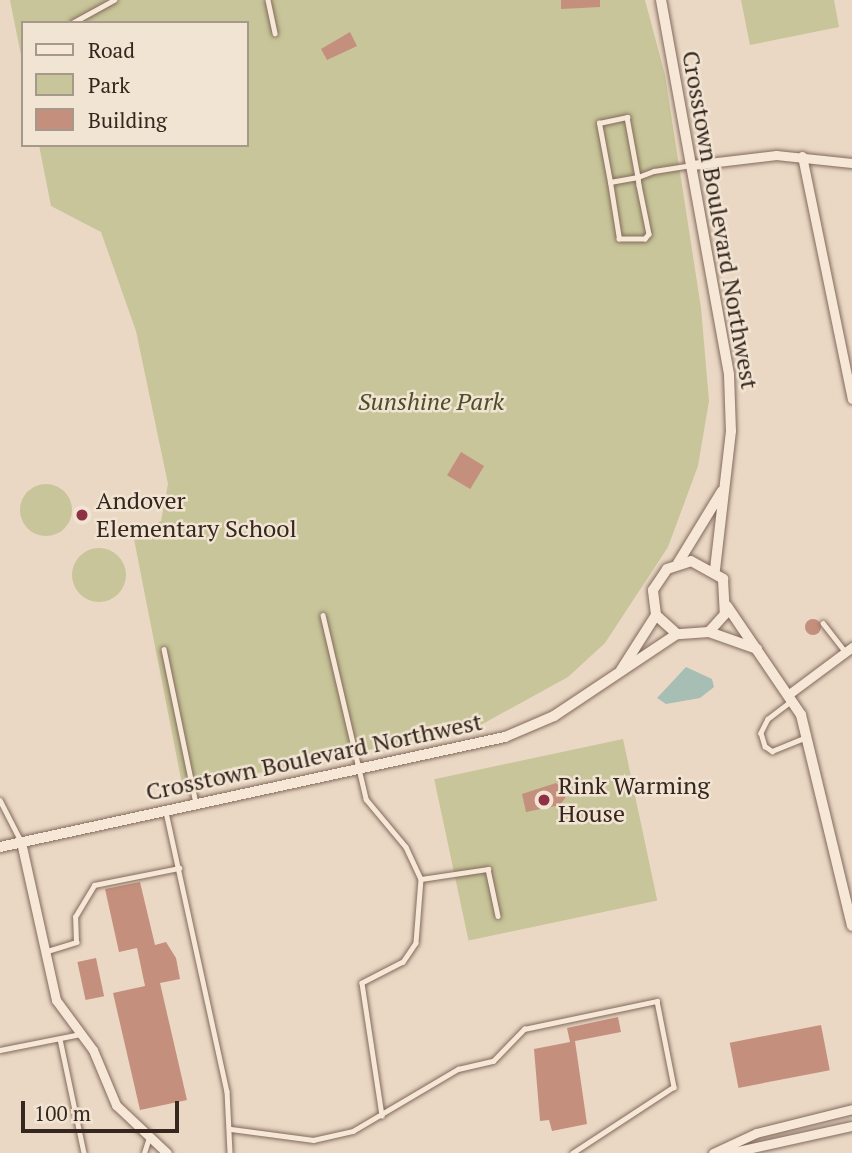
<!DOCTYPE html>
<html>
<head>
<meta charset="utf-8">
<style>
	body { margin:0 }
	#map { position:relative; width:852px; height:1153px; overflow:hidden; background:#ead8c4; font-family:"PT Serif",serif }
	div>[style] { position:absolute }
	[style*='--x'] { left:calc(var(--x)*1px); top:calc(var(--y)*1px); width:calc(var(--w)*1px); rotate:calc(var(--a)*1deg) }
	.green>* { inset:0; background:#c7c599; transform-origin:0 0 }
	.round { border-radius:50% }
	.water>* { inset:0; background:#a6beb3 }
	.building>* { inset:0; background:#c58f7d; transform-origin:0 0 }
	.roads { filter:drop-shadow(0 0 2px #836a5c) drop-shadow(0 0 2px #836a5c) }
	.service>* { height:4.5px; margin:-2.25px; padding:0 2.25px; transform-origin:2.25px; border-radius:2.25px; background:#f6e7d7 }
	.minor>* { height:9px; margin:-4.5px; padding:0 4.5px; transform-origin:4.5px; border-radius:4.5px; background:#f6e7d7 }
	.tertiary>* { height:10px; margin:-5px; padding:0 5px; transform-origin:5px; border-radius:5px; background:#f6e7d7 }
	.dots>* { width:19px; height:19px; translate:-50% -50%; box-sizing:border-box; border:4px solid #f2e4d3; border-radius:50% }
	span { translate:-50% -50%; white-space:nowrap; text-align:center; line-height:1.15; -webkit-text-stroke:5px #f2e4d3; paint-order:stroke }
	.street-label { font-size:24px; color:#35261f }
	.park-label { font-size:24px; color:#4c4f27; font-style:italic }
	.poi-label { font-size:24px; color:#35261f }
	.left { translate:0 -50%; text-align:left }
	.legend { position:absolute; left:21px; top:21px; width:228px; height:126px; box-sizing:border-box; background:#f2e4d3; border:2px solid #a6988b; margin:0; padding:9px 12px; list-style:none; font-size:21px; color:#35261f }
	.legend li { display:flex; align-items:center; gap:14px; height:35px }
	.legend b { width:35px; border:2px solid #a6988b }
	.scale { position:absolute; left:21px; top:1101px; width:158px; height:32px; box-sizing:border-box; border:4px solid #35261f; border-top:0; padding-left:9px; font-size:21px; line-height:24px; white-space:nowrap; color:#35261f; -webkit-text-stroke:5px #f2e4d3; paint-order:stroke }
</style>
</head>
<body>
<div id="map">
	<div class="green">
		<i style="clip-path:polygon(10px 0,645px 0,665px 75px,701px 308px,709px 401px,698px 466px,668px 547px,605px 643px,568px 677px,477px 727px,183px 789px,133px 534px,161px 521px,168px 484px,136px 331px,101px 232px,51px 206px,39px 145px,247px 145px,247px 23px,23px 23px,23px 65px)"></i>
		<i style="clip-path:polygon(741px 0,834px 0,839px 27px,750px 45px)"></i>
		<i class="round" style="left:20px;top:484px;width:52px;height:52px"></i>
		<i class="round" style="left:72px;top:548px;width:54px;height:54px"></i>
		<i style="left:623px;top:739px;width:165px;height:193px;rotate:78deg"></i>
	</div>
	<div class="water">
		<i style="clip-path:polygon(686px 667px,712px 679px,714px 687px,700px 698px,666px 704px,657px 698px)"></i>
	</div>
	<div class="building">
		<i style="clip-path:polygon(561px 0,600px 0,600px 7px,561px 9px)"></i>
		<i style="clip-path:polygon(350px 32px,357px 46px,327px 60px,321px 49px)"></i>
		<i style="left:461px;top:452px;width:27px;height:27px;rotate:31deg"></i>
		<i class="round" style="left:805px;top:619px;width:16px;height:16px"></i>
		<i style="clip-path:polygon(556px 783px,568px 794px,560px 805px,526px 812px,522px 794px)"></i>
		<i style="clip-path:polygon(140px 882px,155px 945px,166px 942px,176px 958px,180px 979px,160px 983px,187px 1100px,140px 1110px,113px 993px,145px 986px,137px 948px,119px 952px,105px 889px)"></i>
		<i style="left:96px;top:958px;width:39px;height:19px;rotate:78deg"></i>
		<i style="clip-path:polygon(618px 1017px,621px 1032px,575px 1041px,587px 1124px,552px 1131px,549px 1120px,540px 1121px,534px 1049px,570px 1042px,567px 1028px)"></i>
		<i style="left:821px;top:1025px;width:46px;height:93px;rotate:79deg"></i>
	</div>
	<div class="roads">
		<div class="service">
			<i style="--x:268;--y:0;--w:34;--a:78"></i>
			<i style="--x:72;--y:23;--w:48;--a:-28.7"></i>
			<i style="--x:610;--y:182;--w:60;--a:-100.6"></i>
			<i style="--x:599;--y:123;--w:29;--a:-12"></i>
			<i style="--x:627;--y:117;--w:61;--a:79.6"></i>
			<i style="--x:638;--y:177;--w:8;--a:83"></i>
			<i style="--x:639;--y:185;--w:50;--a:78.5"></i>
			<i style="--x:649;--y:234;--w:6;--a:129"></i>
			<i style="--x:645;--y:239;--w:26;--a:180"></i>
			<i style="--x:619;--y:239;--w:58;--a:-99"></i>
			<i style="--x:610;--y:182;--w:28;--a:-10"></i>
			<i style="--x:638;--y:177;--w:17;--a:-21"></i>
			<i style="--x:654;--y:171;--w:37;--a:-9"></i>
			<i style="--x:323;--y:615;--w:189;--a:76.8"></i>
			<i style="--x:366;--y:799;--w:62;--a:50.2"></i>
			<i style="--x:406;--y:847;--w:35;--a:65"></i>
			<i style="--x:421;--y:879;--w:64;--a:94.5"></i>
			<i style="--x:416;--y:943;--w:23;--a:124"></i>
			<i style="--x:403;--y:962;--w:46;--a:152.9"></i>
			<i style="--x:362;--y:983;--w:134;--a:81.4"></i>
			<i style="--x:823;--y:623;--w:37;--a:52"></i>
			<i style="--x:164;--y:649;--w:158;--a:78.3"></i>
			<i style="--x:792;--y:701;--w:30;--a:143"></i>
			<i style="--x:768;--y:719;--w:16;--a:117"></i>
			<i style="--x:761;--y:733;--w:14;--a:73"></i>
			<i style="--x:765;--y:746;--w:9;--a:36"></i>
			<i style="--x:772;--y:751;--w:35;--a:-22"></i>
			<i style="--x:0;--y:800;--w:46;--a:62.9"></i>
			<i style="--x:166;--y:812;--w:286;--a:77.7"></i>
			<i style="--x:227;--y:1091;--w:62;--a:87.2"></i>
			<i style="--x:421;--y:879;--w:68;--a:-8.5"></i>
			<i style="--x:488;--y:869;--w:48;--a:78"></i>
			<i style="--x:44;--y:952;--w:34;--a:-17"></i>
			<i style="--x:76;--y:942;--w:25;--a:-92"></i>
			<i style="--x:75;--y:917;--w:37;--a:-59"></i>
			<i style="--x:94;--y:885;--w:87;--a:-11.3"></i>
			<i style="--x:60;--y:1039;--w:116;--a:78.1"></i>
			<i style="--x:0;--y:1050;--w:83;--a:-11.2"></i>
			<i style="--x:231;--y:1129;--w:83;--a:7.6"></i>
			<i style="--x:313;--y:1140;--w:41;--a:-12.7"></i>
			<i style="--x:353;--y:1131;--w:122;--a:-30.6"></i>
			<i style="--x:458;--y:1069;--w:36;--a:-13"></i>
			<i style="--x:493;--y:1061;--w:45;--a:-45.9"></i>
			<i style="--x:524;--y:1029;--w:136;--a:-11.9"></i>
			<i style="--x:657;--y:1001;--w:88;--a:78.8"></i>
			<i style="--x:674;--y:1087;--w:121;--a:146.8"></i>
			<i style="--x:144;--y:1153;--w:16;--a:-72"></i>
		</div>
		<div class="minor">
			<i style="--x:802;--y:156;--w:248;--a:78.4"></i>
			<i style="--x:692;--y:165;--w:85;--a:-6.8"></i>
			<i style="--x:776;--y:155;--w:76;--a:6"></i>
			<i style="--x:789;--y:694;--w:79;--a:-36.7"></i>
			<i style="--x:21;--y:842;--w:162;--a:77.5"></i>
			<i style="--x:56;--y:1000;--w:62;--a:53.5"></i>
			<i style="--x:93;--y:1050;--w:60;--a:67.3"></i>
			<i style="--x:116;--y:1105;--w:70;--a:43.3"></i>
			<i style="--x:713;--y:1153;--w:47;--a:-24.9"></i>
			<i style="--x:756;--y:1133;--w:99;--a:-14"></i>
			<i style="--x:729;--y:1153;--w:126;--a:-12.4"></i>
		</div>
		<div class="tertiary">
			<i style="--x:661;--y:0;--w:381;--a:79.7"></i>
			<i style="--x:729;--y:375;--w:56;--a:88"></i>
			<i style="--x:731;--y:431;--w:140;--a:96.6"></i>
			<i style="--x:678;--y:563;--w:84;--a:-58.6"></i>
			<i style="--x:727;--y:606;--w:132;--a:55.8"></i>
			<i style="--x:801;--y:715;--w:217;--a:76.4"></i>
			<i style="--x:709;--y:632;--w:51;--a:19.5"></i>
			<i style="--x:621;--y:670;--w:65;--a:-57.5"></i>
			<i style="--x:656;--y:615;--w:25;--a:-97"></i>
			<i style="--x:653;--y:590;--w:25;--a:-56"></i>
			<i style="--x:667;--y:569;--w:25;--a:-18"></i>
			<i style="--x:691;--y:561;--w:37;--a:29"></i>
			<i style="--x:723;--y:579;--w:35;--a:87"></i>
			<i style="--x:725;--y:614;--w:24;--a:132"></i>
			<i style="--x:709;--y:632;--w:32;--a:176"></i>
			<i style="--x:677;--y:634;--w:28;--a:-138"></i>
			<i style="--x:0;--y:847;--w:517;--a:-12.29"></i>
			<i style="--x:505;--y:737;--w:53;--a:-23.2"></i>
			<i style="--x:554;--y:716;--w:148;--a:-33.7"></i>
		</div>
	</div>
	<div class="dots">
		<i style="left:82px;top:515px;background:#8e3142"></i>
		<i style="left:544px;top:800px;background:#8e3142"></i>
	</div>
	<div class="street-label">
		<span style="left:720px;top:220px;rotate:80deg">Crosstown Boulevard Northwest</span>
		<span style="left:314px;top:757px;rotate:-12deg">Crosstown Boulevard Northwest</span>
	</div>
	<div class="park-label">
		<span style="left:431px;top:402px">Sunshine Park</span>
	</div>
	<div class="poi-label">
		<span class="left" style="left:96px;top:515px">Andover<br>Elementary School</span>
		<span class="left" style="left:558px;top:800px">Rink Warming<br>House</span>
	</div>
	<ul class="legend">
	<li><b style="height:9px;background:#f6e7d7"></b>Road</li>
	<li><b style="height:19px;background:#c7c599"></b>Park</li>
	<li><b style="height:19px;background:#c58f7d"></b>Building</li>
	</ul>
	<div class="scale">100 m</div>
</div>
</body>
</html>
